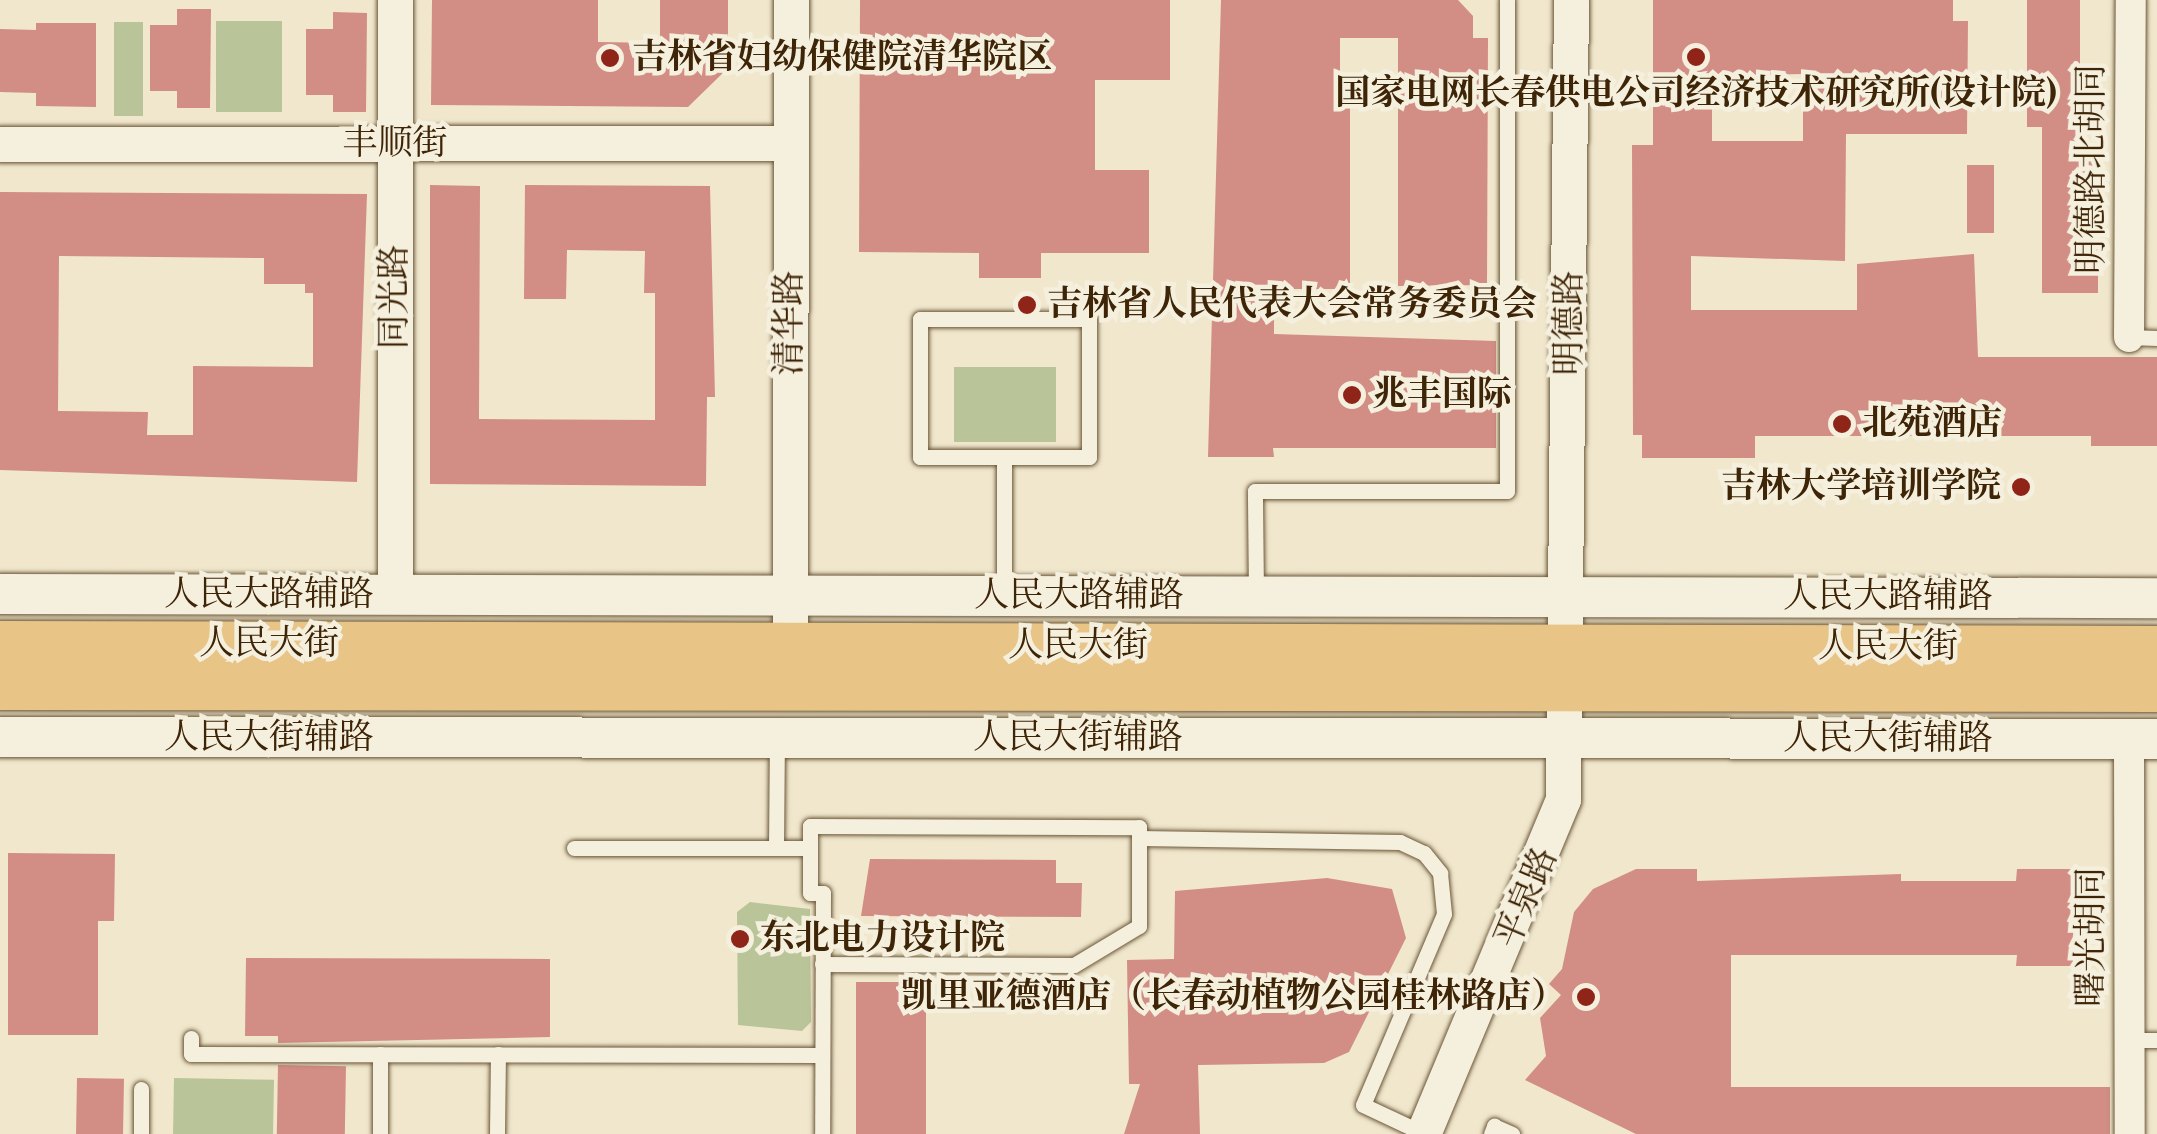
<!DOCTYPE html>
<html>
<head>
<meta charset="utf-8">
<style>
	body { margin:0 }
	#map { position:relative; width:2157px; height:1134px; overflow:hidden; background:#f0e7cc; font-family:"Libre Bodoni","Noto Serif SC",serif }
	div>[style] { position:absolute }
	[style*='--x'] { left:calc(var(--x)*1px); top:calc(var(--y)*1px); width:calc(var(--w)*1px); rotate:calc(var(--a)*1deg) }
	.green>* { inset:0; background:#b9c598; transform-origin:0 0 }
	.building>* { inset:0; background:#d28d84; transform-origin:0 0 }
	.roads { filter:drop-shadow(0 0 2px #6b5638) drop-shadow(0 0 2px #6b5638) }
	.service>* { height:15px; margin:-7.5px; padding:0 7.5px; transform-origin:7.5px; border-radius:7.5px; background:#f5efde }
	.minor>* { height:30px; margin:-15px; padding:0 15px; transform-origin:15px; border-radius:15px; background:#f5efde }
	.tertiary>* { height:35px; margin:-17.5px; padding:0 17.5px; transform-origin:17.5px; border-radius:17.5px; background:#f5efde }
	.secondary>* { height:40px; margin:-20px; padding:0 20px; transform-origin:20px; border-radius:20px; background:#f5efde }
	.primary>* { height:45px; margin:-22.5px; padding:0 22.5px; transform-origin:22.5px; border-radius:22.5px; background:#e8c486 }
	.dots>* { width:28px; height:28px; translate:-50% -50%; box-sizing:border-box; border:5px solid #f5efde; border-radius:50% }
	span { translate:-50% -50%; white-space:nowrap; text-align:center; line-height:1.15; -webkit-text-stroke:9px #f5efde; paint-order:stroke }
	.poi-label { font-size:35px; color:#3f2507; font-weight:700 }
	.left { translate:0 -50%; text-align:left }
	.right { translate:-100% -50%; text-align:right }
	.street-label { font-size:35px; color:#3f2507 }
</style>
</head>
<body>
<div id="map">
	<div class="green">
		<i style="left:216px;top:21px;width:66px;height:91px"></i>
		<i style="left:114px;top:22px;width:29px;height:94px"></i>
		<i style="left:954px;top:367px;width:102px;height:75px"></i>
		<i style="clip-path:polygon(750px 902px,810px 909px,811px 1022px,802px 1031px,738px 1025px,737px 912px)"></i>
		<i style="left:174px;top:1078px;width:100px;height:56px;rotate:1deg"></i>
	</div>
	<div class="building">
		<i style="clip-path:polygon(432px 0,598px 0,598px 42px,660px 43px,660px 0,728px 0,728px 68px,688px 107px,431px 105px)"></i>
		<i style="clip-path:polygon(860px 0,1170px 0,1170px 80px,1095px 80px,1095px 170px,1149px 170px,1149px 253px,1041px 253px,1041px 278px,979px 278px,979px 253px,859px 252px)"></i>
		<i style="clip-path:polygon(1221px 0,1458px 0,1473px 16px,1473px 38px,1488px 38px,1487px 285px,1398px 286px,1398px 38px,1340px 38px,1340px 88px,1350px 88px,1350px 289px,1274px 289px,1274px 334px,1496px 341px,1496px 448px,1273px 448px,1274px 457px,1208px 457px)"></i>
		<i style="clip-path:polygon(evenodd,1653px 0,1953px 0,1953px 21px,1968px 21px,1967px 134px,1846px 134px,1845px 261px,1691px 256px,1691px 310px,1857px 310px,1857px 264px,1974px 254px,1978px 357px,2157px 357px,2157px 446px,2091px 446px,2091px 436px,1755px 436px,1755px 458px,1642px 458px,1642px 435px,1633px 435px,1632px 145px,1653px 145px,1653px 0,1803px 74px,1803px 141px,1712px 141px,1712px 76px,1803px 74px)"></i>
		<i style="clip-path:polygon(2027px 0,2080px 0,2080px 145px,2098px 145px,2098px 293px,2042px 293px,2042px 127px,2027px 127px)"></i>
		<i style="clip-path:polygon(177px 9px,211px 9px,210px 108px,177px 108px,177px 91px,150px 91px,150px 25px,177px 25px)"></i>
		<i style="clip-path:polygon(333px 12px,367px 13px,366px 112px,333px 112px,333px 95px,306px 95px,306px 29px,333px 29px)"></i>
		<i style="clip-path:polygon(36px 23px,96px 23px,96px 107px,36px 106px,36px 93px,0 92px,0 29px,36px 30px)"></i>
		<i style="left:1967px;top:165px;width:27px;height:68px"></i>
		<i style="clip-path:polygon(430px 185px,480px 186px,479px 419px,655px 420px,655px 293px,644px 293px,645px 251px,567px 250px,566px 299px,524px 299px,525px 185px,710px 186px,715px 397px,707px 397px,706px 486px,430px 484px)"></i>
		<i style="clip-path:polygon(evenodd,0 192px,367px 194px,357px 482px,0 470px,0 192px,59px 256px,264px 258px,264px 284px,305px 284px,305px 293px,313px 293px,313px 367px,193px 366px,193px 435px,147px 435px,148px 412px,58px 411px,59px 256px)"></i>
		<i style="clip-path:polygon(8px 853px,115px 854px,114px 921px,98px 921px,98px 1035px,8px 1035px)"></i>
		<i style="clip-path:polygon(870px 859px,1056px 860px,1056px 883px,1082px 883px,1081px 917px,861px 916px)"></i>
		<i style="clip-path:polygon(1636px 869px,1697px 869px,1697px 881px,1901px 874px,1901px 881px,2016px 881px,2017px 869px,2073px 869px,2073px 966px,2016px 966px,2017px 955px,1731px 955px,1731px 1087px,2110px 1087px,2110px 1134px,1636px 1134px,1525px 1080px,1546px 1056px,1540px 1018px,1561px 995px,1549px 984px,1562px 969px,1574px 912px,1593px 889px)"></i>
		<i style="clip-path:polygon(1327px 878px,1392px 889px,1406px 938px,1349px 1052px,1324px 1063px,1198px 1065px,1200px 1134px,1124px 1134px,1140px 1084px,1129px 1084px,1127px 960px,1174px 959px,1175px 891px)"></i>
		<i style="clip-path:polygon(246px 958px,550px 959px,550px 1037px,278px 1043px,278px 1036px,245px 1036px)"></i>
		<i style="left:856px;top:982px;width:70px;height:152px"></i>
		<i style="left:278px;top:1065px;width:68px;height:69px;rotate:1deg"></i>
		<i style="left:77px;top:1078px;width:47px;height:56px;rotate:1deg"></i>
	</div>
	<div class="roads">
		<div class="service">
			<i style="--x:920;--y:319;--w:169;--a:0"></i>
			<i style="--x:1089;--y:319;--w:138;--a:90"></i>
			<i style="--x:1089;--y:457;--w:169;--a:180"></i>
			<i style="--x:920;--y:457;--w:138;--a:-90"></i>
			<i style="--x:2129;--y:337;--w:28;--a:2"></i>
			<i style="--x:1004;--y:457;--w:136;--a:90"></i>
			<i style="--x:1256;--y:594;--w:103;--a:-90.6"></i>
			<i style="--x:1255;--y:491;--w:252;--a:0"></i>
			<i style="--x:1507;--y:491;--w:491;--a:-90"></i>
			<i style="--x:574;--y:848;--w:236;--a:0"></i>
			<i style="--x:810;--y:848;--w:22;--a:-90"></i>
			<i style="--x:810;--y:826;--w:329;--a:0.2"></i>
			<i style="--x:1139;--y:827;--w:11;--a:90"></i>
			<i style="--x:1139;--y:838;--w:261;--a:0.9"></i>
			<i style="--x:1400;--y:842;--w:26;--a:25"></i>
			<i style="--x:1424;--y:853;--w:26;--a:51"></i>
			<i style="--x:1440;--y:873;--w:41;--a:84.4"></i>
			<i style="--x:1444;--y:914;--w:207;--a:113"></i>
			<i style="--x:1363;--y:1105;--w:68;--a:25.1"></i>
			<i style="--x:776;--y:848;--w:110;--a:-89.5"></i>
			<i style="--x:810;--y:848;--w:45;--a:90"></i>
			<i style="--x:810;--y:893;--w:13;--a:0"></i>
			<i style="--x:823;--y:893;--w:241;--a:90.2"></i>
			<i style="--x:822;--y:964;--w:252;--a:0.2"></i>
			<i style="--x:1074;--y:965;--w:76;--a:-31"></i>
			<i style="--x:1139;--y:926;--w:88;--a:-90"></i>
			<i style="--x:191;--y:1038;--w:16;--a:90"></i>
			<i style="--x:191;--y:1054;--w:631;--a:0.09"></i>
			<i style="--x:2130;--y:1040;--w:27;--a:0"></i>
			<i style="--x:141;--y:1134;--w:45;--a:-90"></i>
			<i style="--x:380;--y:1134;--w:80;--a:-90"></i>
			<i style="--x:497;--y:1134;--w:80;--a:-89.3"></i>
			<i style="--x:1491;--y:1134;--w:9;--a:-69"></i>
			<i style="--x:1494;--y:1126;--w:20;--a:24"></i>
		</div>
		<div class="minor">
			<i style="--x:2129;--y:337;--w:337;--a:-89.7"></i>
			<i style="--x:2129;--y:739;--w:395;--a:89.9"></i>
		</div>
		<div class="tertiary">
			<i style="--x:395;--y:0;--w:595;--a:90"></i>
			<i style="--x:0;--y:144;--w:790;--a:-0.07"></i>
			<i style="--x:790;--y:645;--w:645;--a:-89.91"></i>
			<i style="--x:1423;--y:1134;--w:363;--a:-67.3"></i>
			<i style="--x:1563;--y:799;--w:799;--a:-89.43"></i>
		</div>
		<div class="secondary">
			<i style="--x:0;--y:594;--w:2157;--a:0.11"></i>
			<i style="--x:0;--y:737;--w:2157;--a:0.05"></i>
		</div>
		<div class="primary">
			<i style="--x:0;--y:643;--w:2157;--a:0.13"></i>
			<i style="--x:0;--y:687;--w:2157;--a:0.05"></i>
		</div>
	</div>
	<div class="dots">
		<i style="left:1696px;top:57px;background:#8f2418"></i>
		<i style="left:610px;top:58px;background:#8f2418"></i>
		<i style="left:1027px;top:305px;background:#8f2418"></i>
		<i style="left:1352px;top:395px;background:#8f2418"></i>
		<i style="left:1842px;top:424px;background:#8f2418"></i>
		<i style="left:2021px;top:487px;background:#8f2418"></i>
		<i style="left:740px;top:939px;background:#8f2418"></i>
		<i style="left:1586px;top:997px;background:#8f2418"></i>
	</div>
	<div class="poi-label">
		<span class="left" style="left:632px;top:58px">吉林省妇幼保健院清华院区</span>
		<span style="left:1696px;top:94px">国家电网长春供电公司经济技术研究所(设计院)</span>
		<span class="left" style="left:1047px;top:305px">吉林省人民代表大会常务委员会</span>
		<span class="left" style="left:1372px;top:395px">兆丰国际</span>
		<span class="left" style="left:1862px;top:424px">北苑酒店</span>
		<span class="right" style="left:2001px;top:487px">吉林大学培训学院</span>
		<span class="left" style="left:760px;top:939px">东北电力设计院</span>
		<span class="right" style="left:1566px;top:997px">凯里亚德酒店（长春动植物公园桂林路店）</span>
	</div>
	<div class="street-label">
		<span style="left:395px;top:144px">丰顺街</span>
		<span style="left:2092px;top:169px;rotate:-90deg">明德路北胡同</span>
		<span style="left:395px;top:297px;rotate:-90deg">同光路</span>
		<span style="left:790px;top:323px;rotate:-90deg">清华路</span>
		<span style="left:1570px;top:323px;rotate:-90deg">明德路</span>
		<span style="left:269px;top:595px">人民大路辅路</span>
		<span style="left:1079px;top:596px">人民大路辅路</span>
		<span style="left:1888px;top:597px">人民大路辅路</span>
		<span style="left:269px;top:644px">人民大街</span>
		<span style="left:1078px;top:646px">人民大街</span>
		<span style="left:1888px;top:647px">人民大街</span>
		<span style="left:269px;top:738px">人民大街辅路</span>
		<span style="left:1078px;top:738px">人民大街辅路</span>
		<span style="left:1888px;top:739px">人民大街辅路</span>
		<span style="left:1527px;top:898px;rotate:-67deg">平泉路</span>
		<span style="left:2092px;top:937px;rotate:-90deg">曙光胡同</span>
	</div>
</div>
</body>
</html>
